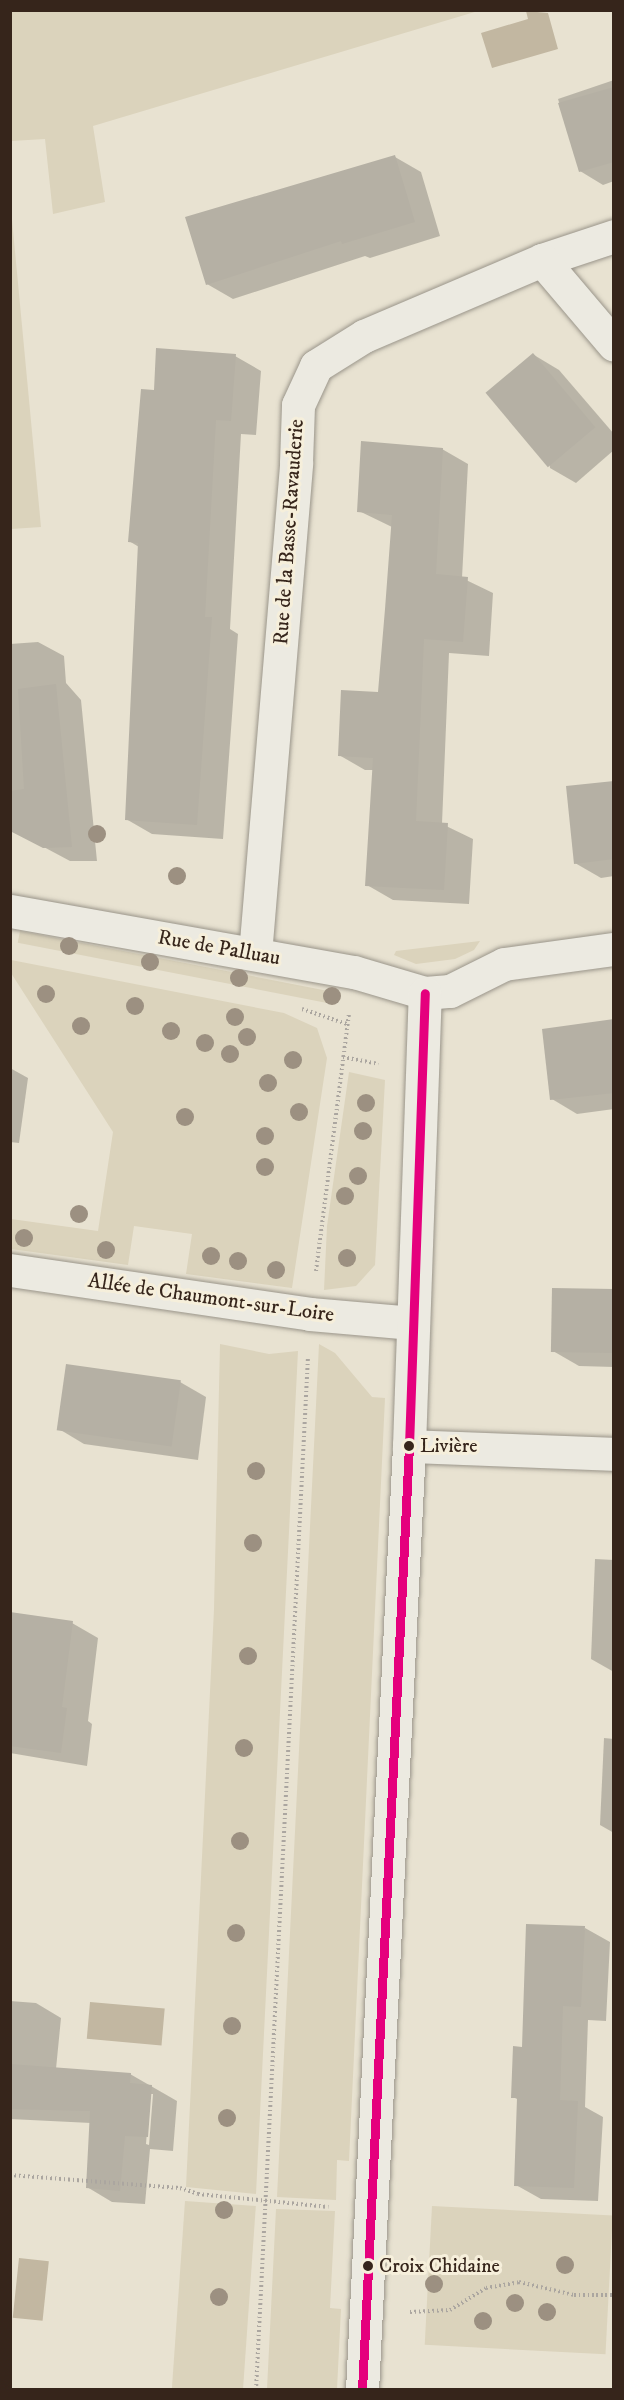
<!DOCTYPE html>
<html>
<head>
<meta charset="utf-8">
<style>
	body { margin:0 }
	#map { position:relative; width:624px; height:2400px; overflow:hidden; background:#e8e2d1; font-family:"IM FELL DW Pica",serif }
	div>[style] { position:absolute }
	[style*='--x'] { left:calc(var(--x)*1px); top:calc(var(--y)*1px); width:calc(var(--w)*1px); rotate:calc(var(--a)*1deg) }
	.green>* { inset:0; background:#dbd3bc; transform-origin:0 0 }
	.water>* { inset:0; background:#c2b7a1; transform-origin:0 0 }
	.shadow>* { inset:0; background:#0003 }
	.building>* { inset:0; background:#b5b0a4; transform-origin:0 0 }
	.path>* { height:4px; margin-top:-2px; transform-origin:0; background:repeating-linear-gradient(90deg,#aba6a0 0 1.5px,transparent 0 4.5px) }
	.roads { filter:drop-shadow(0 0 2px #9a958a) drop-shadow(0 0 2px #9a958a) }
	.minor>* { height:33px; margin:-16.5px; padding:0 16.5px; transform-origin:16.5px; border-radius:16.5px; background:#eceae1 }
	.bus-1>* { height:9px; margin:-4.5px; padding:0 4.5px; transform-origin:4.5px; border-radius:4.5px; background:#e5007d }
	.trees>* { width:18px; height:18px; margin:-9px; border-radius:50%; background:#9c9081 }
	.dots>* { width:16px; height:16px; translate:-50% -50%; box-sizing:border-box; border:3px solid #f6efdb; border-radius:50% }
	span { translate:-50% -50%; white-space:nowrap; text-align:center; line-height:1.15; -webkit-text-stroke:6px #f6efdb; paint-order:stroke }
	.bus-label { font-size:20px; color:#36251b }
	.left { translate:0 -50%; text-align:left }
	.street-label { font-size:21px; color:#36251b }
	.frame { position:absolute; inset:0; border:12px solid #36251b; pointer-events:none }
</style>
</head>
<body>
<div id="map">
	<div class="green">
		<i style="clip-path:polygon(11px 10px,477px 10px,478px 11px,93px 126px,105px 202px,53px 214px,45px 139px,11px 141px)"></i>
		<i style="clip-path:polygon(11px 209px,41px 527px,11px 529px,10px 529px)"></i>
		<i style="left:20px;top:931px;width:323px;height:12px;rotate:11deg"></i>
		<i style="clip-path:polygon(480px 941px,474px 950px,455px 959px,416px 964px,394px 955px,396px 951px)"></i>
		<i style="clip-path:polygon(11px 960px,284px 1013px,317px 1028px,327px 1058px,292px 1288px,186px 1274px,192px 1234px,134px 1226px,128px 1265px,11px 1249px,11px 1219px,98px 1231px,113px 1132px,11px 973px)"></i>
		<i style="clip-path:polygon(349px 1072px,385px 1080px,375px 1265px,356px 1286px,324px 1290px,327px 1226px)"></i>
		<i style="clip-path:polygon(220px 1344px,269px 1354px,298px 1351px,256px 2194px,186px 2187px,214px 1609px)"></i>
		<i style="clip-path:polygon(319px 1344px,335px 1353px,372px 1397px,385px 1398px,349px 2161px,337px 2160px,336px 2200px,277px 2197px)"></i>
		<i style="left:185px;top:2201px;width:71px;height:188px;rotate:4deg"></i>
		<i style="left:432px;top:2206px;width:181px;height:139px;rotate:3deg"></i>
		<i style="clip-path:polygon(276px 2209px,335px 2211px,330px 2308px,341px 2309px,337px 2389px,267px 2389px)"></i>
	</div>
	<div class="water">
		<i style="clip-path:polygon(526px 11px,548px 13px,558px 49px,492px 68px,481px 33px,528px 19px)"></i>
		<i style="left:90px;top:2002px;width:75px;height:37px;rotate:5deg"></i>
		<i style="left:19px;top:2258px;width:30px;height:60px;rotate:6deg"></i>
	</div>
	<div class="shadow">
		<i style="clip-path:polygon(614px 80px,614px 181px,603px 185px,580px 171px,558px 99px)"></i>
		<i style="clip-path:polygon(395px 157px,421px 172px,440px 236px,370px 258px,365px 256px,233px 299px,207px 284px)"></i>
		<i style="clip-path:polygon(534px 355px,559px 370px,614px 434px,614px 450px,576px 483px,550px 468px)"></i>
		<i style="clip-path:polygon(235px 356px,261px 371px,256px 435px,241px 434px,230px 629px,238px 634px,223px 839px,152px 834px,126px 819px,139px 547px,129px 541px,155px 391px)"></i>
		<i style="clip-path:polygon(442px 449px,468px 464px,462px 578px,493px 593px,489px 656px,449px 653px,442px 824px,473px 839px,469px 904px,393px 900px,367px 885px,374px 770px,365px 770px,339px 755px,380px 693px,392px 527px,359px 511px)"></i>
		<i style="clip-path:polygon(38px 642px,64px 656px,66px 683px,81px 700px,97px 861px,70px 861px,10px 829px,10px 644px)"></i>
		<i style="clip-path:polygon(614px 782px,614px 876px,601px 878px,575px 863px)"></i>
		<i style="clip-path:polygon(614px 1021px,614px 1109px,577px 1114px,552px 1099px)"></i>
		<i style="clip-path:polygon(10px 1068px,28px 1078px,19px 1143px,10px 1142px)"></i>
		<i style="clip-path:polygon(614px 1291px,614px 1367px,579px 1366px,553px 1351px)"></i>
		<i style="clip-path:polygon(180px 1382px,206px 1397px,198px 1460px,84px 1444px,59px 1429px)"></i>
		<i style="clip-path:polygon(595px 1559px,614px 1560px,614px 1672px,591px 1659px)"></i>
		<i style="clip-path:polygon(10px 1618px,72px 1623px,98px 1638px,88px 1721px,92px 1724px,87px 1766px,10px 1753px)"></i>
		<i style="clip-path:polygon(604px 1738px,614px 1739px,614px 1833px,600px 1825px)"></i>
		<i style="clip-path:polygon(585px 1928px,610px 1942px,606px 2021px,588px 2020px,585px 2107px,603px 2117px,598px 2201px,541px 2199px,516px 2185px,519px 2100px,513px 2097px,523px 2048px)"></i>
		<i style="clip-path:polygon(evenodd,10px 2001px,36px 2003px,61px 2018px,56px 2069px,130px 2074px,177px 2101px,173px 2151px,150px 2149px,145px 2204px,112px 2202px,87px 2187px,91px 2123px,10px 2119px,10px 2001px,150px 2094px,153px 2094px,149px 2145px,146px 2144px,150px 2094px)"></i>
	</div>
	<div class="building">
		<i style="clip-path:polygon(614px 87px,614px 162px,579px 172px,558px 103px)"></i>
		<i style="clip-path:polygon(395px 155px,415px 222px,342px 244px,341px 241px,206px 285px,185px 217px)"></i>
		<i style="clip-path:polygon(156px 348px,236px 354px,231px 421px,216px 420px,205px 617px,212px 617px,197px 825px,125px 820px,138px 543px,128px 542px,141px 389px,154px 390px)"></i>
		<i style="left:533px;top:353px;width:97px;height:62px;rotate:50deg"></i>
		<i style="clip-path:polygon(361px 441px,443px 448px,436px 574px,468px 577px,463px 642px,424px 639px,416px 821px,448px 823px,444px 890px,365px 886px,373px 758px,338px 756px,341px 690px,378px 692px,385px 609px,392px 515px,357px 512px)"></i>
		<i style="clip-path:polygon(56px 684px,72px 847px,43px 848px,10px 831px,10px 791px,24px 789px,18px 689px)"></i>
		<i style="clip-path:polygon(614px 781px,614px 859px,574px 864px,566px 786px)"></i>
		<i style="clip-path:polygon(614px 1019px,614px 1093px,550px 1100px,542px 1029px)"></i>
		<i style="left:552px;top:1288px;width:62px;height:64px;rotate:1deg"></i>
		<i style="left:66px;top:1364px;width:116px;height:67px;rotate:8deg"></i>
		<i style="clip-path:polygon(10px 1612px,73px 1621px,62px 1707px,67px 1708px,61px 1753px,10px 1746px)"></i>
		<i style="clip-path:polygon(526px 1924px,585px 1926px,581px 2007px,563px 2006px,560px 2100px,578px 2101px,574px 2188px,514px 2186px,517px 2098px,511px 2098px,513px 2046px,522px 2047px)"></i>
		<i style="clip-path:polygon(10px 2064px,131px 2073px,130px 2083px,152px 2085px,148px 2137px,125px 2136px,120px 2191px,86px 2188px,90px 2111px,10px 2109px)"></i>
	</div>
	<div class="path">
		<i style="--x:302;--y:1009;--w:47;--a:18.4"></i>
		<i style="--x:343;--y:1057;--w:36;--a:11"></i>
		<i style="--x:316;--y:1271;--w:259;--a:-82.7"></i>
		<i style="--x:10;--y:2175;--w:170;--a:4.4"></i>
		<i style="--x:180;--y:2188;--w:19;--a:18"></i>
		<i style="--x:198;--y:2194;--w:131;--a:5.7"></i>
		<i style="--x:410;--y:2312;--w:40;--a:-2.9"></i>
		<i style="--x:450;--y:2310;--w:42;--a:-31.4"></i>
		<i style="--x:486;--y:2288;--w:34;--a:-10"></i>
		<i style="--x:519;--y:2282;--w:57;--a:13.3"></i>
		<i style="--x:574;--y:2295;--w:40;--a:0"></i>
		<i style="--x:256;--y:2390;--w:1035;--a:-87.12"></i>
	</div>
	<div class="roads">
		<div class="minor">
			<i style="--x:542;--y:260;--w:76;--a:-18.4"></i>
			<i style="--x:10;--y:911;--w:349;--a:10.1"></i>
			<i style="--x:354;--y:972;--w:74;--a:16.5"></i>
			<i style="--x:425;--y:993;--w:25;--a:-5"></i>
			<i style="--x:450;--y:991;--w:60;--a:-26.6"></i>
			<i style="--x:504;--y:964;--w:111;--a:-7.8"></i>
			<i style="--x:255;--y:954;--w:493;--a:-85.2"></i>
			<i style="--x:296;--y:463;--w:58;--a:-88"></i>
			<i style="--x:298;--y:405;--w:43;--a:-65.2"></i>
			<i style="--x:316;--y:366;--w:57;--a:-32"></i>
			<i style="--x:364;--y:336;--w:194;--a:-23.1"></i>
			<i style="--x:542;--y:260;--w:111;--a:49.7"></i>
			<i style="--x:10;--y:1270;--w:303;--a:8.3"></i>
			<i style="--x:310;--y:1314;--w:103;--a:5"></i>
			<i style="--x:409;--y:1446;--w:205;--a:2.2"></i>
			<i style="--x:362;--y:2390;--w:945;--a:-87.15"></i>
			<i style="--x:409;--y:1446;--w:453;--a:-88"></i>
		</div>
	</div>
	<div class="bus-1">
		<i style="--x:362;--y:2390;--w:945;--a:-87.15"></i>
		<i style="--x:409;--y:1446;--w:453;--a:-88"></i>
	</div>
	<div class="trees">
		<i style="left:97px;top:834px"></i>
		<i style="left:177px;top:876px"></i>
		<i style="left:69px;top:946px"></i>
		<i style="left:150px;top:962px"></i>
		<i style="left:239px;top:978px"></i>
		<i style="left:46px;top:994px"></i>
		<i style="left:332px;top:996px"></i>
		<i style="left:135px;top:1006px"></i>
		<i style="left:235px;top:1017px"></i>
		<i style="left:81px;top:1026px"></i>
		<i style="left:171px;top:1031px"></i>
		<i style="left:247px;top:1037px"></i>
		<i style="left:205px;top:1043px"></i>
		<i style="left:230px;top:1054px"></i>
		<i style="left:293px;top:1060px"></i>
		<i style="left:268px;top:1083px"></i>
		<i style="left:366px;top:1103px"></i>
		<i style="left:299px;top:1112px"></i>
		<i style="left:185px;top:1117px"></i>
		<i style="left:363px;top:1131px"></i>
		<i style="left:265px;top:1136px"></i>
		<i style="left:265px;top:1167px"></i>
		<i style="left:358px;top:1176px"></i>
		<i style="left:345px;top:1196px"></i>
		<i style="left:79px;top:1214px"></i>
		<i style="left:24px;top:1238px"></i>
		<i style="left:106px;top:1250px"></i>
		<i style="left:211px;top:1256px"></i>
		<i style="left:347px;top:1258px"></i>
		<i style="left:238px;top:1261px"></i>
		<i style="left:276px;top:1270px"></i>
		<i style="left:256px;top:1471px"></i>
		<i style="left:253px;top:1543px"></i>
		<i style="left:248px;top:1656px"></i>
		<i style="left:244px;top:1748px"></i>
		<i style="left:240px;top:1841px"></i>
		<i style="left:236px;top:1933px"></i>
		<i style="left:232px;top:2026px"></i>
		<i style="left:227px;top:2118px"></i>
		<i style="left:224px;top:2210px"></i>
		<i style="left:565px;top:2265px"></i>
		<i style="left:434px;top:2284px"></i>
		<i style="left:219px;top:2297px"></i>
		<i style="left:515px;top:2303px"></i>
		<i style="left:547px;top:2312px"></i>
		<i style="left:483px;top:2321px"></i>
	</div>
	<div class="dots">
		<i style="left:409px;top:1446px;background:#36251b"></i>
		<i style="left:368px;top:2266px;background:#36251b"></i>
	</div>
	<div class="bus-label">
		<span class="left" style="left:420px;top:1446px">Livière</span>
		<span class="left" style="left:379px;top:2266px">Croix Chidaine</span>
	</div>
	<div class="street-label">
		<span style="left:289px;top:532px;rotate:-86deg">Rue de la Basse-Ravauderie</span>
		<span style="left:219px;top:948px;rotate:10deg">Rue de Palluau</span>
		<span style="left:211px;top:1298px;rotate:8deg">Allée de Chaumont-sur-Loire</span>
	</div>
	<div class="frame"></div>
</div>
</body>
</html>
